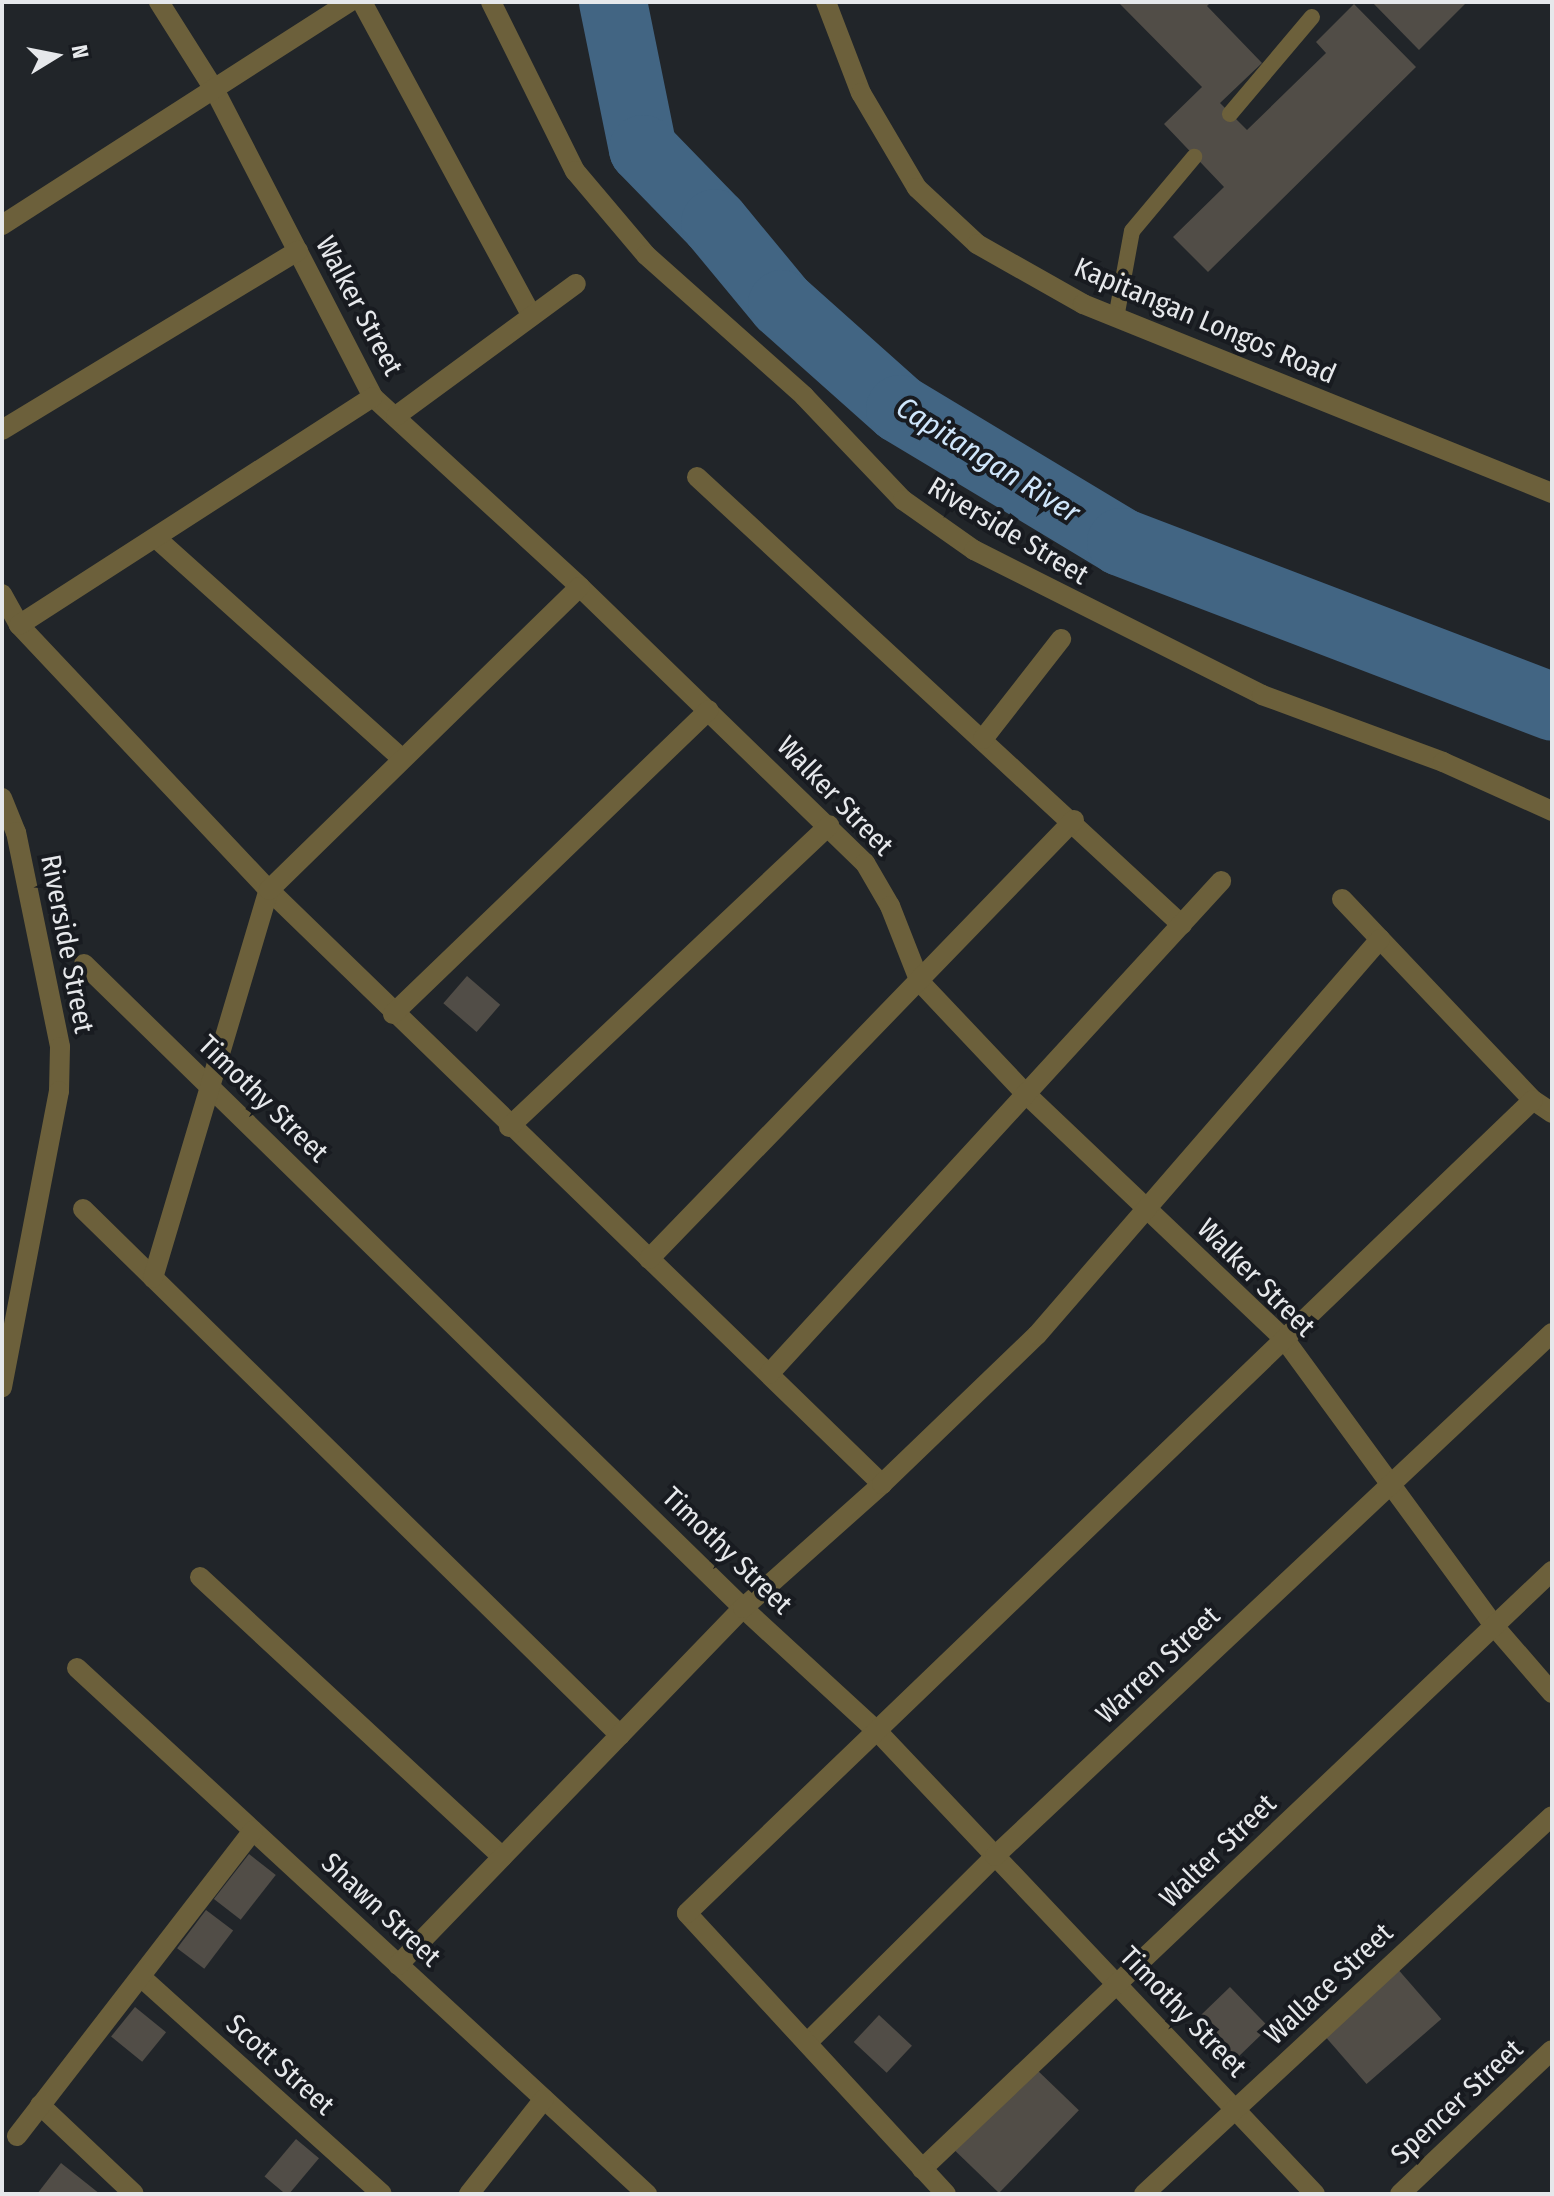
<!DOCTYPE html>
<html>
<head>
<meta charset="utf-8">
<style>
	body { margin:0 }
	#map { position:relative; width:1554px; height:2196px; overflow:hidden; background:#212529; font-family:"Fira Sans Condensed",sans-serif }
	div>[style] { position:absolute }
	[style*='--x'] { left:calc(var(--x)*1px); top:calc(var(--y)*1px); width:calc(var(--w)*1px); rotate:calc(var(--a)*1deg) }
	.river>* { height:68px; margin:-34px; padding:0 34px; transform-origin:34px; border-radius:34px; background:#426583 }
	.building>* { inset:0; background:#514d47; transform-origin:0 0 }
	.service>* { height:16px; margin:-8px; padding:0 8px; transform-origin:8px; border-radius:8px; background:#6c603b }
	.minor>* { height:20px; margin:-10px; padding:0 10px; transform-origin:10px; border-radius:10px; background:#6c603b }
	span { translate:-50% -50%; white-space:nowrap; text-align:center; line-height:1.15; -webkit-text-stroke:8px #181b20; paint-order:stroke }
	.street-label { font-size:28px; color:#e6e8eb }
	.water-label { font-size:30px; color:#cfe6fb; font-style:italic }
	.frame { position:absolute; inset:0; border:4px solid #e6e8eb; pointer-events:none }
	.north { position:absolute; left:16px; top:16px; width:80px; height:80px; -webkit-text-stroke:6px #181b20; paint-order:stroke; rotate:80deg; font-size:22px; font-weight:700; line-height:32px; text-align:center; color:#e6e8eb }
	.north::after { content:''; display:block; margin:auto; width:28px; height:36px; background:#e6e8eb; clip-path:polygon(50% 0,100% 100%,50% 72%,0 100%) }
</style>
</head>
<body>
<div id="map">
	<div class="river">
		<i style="--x:613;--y:2;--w:150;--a:78.5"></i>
		<i style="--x:643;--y:149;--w:103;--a:45.8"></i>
		<i style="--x:715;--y:223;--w:105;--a:50.4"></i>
		<i style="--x:782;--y:304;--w:158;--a:41.7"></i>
		<i style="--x:900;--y:409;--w:258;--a:31"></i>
		<i style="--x:1121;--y:542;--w:462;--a:20.9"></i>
	</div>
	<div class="building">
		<i style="clip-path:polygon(1118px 2px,1211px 2px,1207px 6px,1262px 63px,1220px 103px,1247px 130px,1326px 53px,1316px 42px,1354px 4px,1416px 67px,1208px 272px,1173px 237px,1224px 187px,1164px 124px,1202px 87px)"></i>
		<i style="clip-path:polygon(1372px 2px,1467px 2px,1419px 50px)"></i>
		<i style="left:467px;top:976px;width:44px;height:36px;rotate:41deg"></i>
		<i style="left:249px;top:1854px;width:34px;height:57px;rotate:38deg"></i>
		<i style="left:206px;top:1910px;width:34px;height:48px;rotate:37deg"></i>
		<i style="left:1396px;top:1967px;width:69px;height:99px;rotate:49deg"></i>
		<i style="left:1230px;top:1987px;width:56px;height:45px;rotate:46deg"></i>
		<i style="left:135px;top:2007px;width:40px;height:38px;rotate:39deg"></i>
		<i style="left:879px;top:2015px;width:45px;height:37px;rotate:43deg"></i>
		<i style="left:1035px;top:2068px;width:61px;height:115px;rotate:44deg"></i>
		<i style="left:296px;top:2139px;width:30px;height:49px;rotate:40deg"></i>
		<i style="clip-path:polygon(61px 2163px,100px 2194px,37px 2194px)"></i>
	</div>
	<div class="service">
		<i style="--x:1230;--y:114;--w:127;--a:-49.8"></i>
		<i style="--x:1116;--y:318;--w:88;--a:-79.6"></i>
		<i style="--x:1132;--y:231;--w:97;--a:-50"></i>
	</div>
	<div class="minor">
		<i style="--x:159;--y:2;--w:103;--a:57.7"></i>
		<i style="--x:214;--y:89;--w:347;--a:62.7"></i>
		<i style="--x:373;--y:397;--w:281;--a:42.5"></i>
		<i style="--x:580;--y:587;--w:397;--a:44.1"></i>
		<i style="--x:865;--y:863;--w:50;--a:59.8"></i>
		<i style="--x:890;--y:906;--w:82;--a:68.5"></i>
		<i style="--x:920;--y:982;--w:154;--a:46.6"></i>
		<i style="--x:1026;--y:1094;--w:357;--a:43.5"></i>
		<i style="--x:1285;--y:1340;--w:354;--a:53.8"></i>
		<i style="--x:1494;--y:1626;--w:89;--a:49.1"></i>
		<i style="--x:362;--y:2;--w:357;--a:61.6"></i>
		<i style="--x:491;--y:2;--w:189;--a:63.6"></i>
		<i style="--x:575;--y:171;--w:110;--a:49.8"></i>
		<i style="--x:646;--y:255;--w:212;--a:41.7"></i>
		<i style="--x:804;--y:396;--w:144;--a:46.4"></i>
		<i style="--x:903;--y:500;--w:87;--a:35.2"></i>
		<i style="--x:974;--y:550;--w:322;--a:26.7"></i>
		<i style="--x:1262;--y:695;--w:193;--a:20.3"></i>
		<i style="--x:1443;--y:762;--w:120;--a:24.2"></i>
		<i style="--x:826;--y:2;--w:97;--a:69"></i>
		<i style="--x:861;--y:93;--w:110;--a:59.5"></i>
		<i style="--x:917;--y:188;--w:82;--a:43"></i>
		<i style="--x:977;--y:244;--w:122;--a:29.5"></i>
		<i style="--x:1083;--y:304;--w:506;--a:21.95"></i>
		<i style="--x:2;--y:225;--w:413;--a:-32.7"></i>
		<i style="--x:396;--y:416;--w:223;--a:-36.3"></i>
		<i style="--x:2;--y:430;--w:346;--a:-31.2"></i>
		<i style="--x:697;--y:477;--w:660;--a:42.73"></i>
		<i style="--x:156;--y:538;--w:329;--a:41.9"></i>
		<i style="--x:2;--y:594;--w:35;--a:61"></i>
		<i style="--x:19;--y:625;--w:364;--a:46.7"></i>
		<i style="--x:269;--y:890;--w:854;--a:44.1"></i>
		<i style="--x:19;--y:625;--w:421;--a:-32.8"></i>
		<i style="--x:983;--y:739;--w:127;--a:-52"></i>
		<i style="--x:2;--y:798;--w:37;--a:68"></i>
		<i style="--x:16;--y:832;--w:219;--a:78.4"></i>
		<i style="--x:60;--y:1047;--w:44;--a:91.3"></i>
		<i style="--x:59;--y:1091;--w:302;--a:100.9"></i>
		<i style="--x:1342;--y:899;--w:277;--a:46.5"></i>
		<i style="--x:1533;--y:1100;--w:23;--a:34"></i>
		<i style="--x:84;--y:964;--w:921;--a:44.34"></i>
		<i style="--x:743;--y:1608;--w:183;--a:42.6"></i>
		<i style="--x:878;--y:1732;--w:636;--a:46.59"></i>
		<i style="--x:393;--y:1014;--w:438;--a:-43.9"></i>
		<i style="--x:509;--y:1127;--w:440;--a:-43.3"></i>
		<i style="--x:83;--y:1209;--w:752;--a:44.41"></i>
		<i style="--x:649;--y:1259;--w:611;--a:-45.93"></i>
		<i style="--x:153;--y:1278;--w:405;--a:-73.4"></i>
		<i style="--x:269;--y:890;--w:434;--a:-44.3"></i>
		<i style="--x:769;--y:1374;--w:669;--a:-47.48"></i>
		<i style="--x:200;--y:1577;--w:412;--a:42.8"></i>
		<i style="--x:77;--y:1668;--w:776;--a:42.7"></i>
		<i style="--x:398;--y:1965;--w:496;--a:-46"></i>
		<i style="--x:743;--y:1608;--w:186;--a:-41.7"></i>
		<i style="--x:882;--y:1484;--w:215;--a:-43.9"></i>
		<i style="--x:1037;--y:1335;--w:524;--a:-49.1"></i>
		<i style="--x:141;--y:1977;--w:324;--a:42"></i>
		<i style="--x:807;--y:2043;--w:265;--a:-44.8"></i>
		<i style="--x:995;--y:1856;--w:764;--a:-43.2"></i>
		<i style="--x:40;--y:2105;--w:129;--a:43.4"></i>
		<i style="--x:17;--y:2136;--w:386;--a:-52.3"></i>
		<i style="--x:922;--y:2169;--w:869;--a:-43.51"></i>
		<i style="--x:469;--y:2194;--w:121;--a:-51.7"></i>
		<i style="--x:946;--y:2194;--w:382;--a:-132.7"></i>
		<i style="--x:687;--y:1913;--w:1173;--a:-43.86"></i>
		<i style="--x:1144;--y:2194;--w:556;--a:-42.81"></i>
		<i style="--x:1400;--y:2194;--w:209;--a:-43.5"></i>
	</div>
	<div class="street-label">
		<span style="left:359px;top:306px;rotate:62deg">Walker Street</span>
		<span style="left:1205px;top:321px;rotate:23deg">Kapitangan Longos Road</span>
		<span style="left:1008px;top:531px;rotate:31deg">Riverside Street</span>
		<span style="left:835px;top:796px;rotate:46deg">Walker Street</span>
		<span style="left:67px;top:944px;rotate:79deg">Riverside Street</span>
		<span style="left:263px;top:1099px;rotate:44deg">Timothy Street</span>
		<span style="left:1256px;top:1278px;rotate:45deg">Walker Street</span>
		<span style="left:727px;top:1551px;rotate:44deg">Timothy Street</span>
		<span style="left:1158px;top:1665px;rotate:-43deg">Warren Street</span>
		<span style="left:1218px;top:1851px;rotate:-44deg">Walter Street</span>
		<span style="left:381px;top:1910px;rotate:43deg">Shawn Street</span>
		<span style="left:1329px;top:1984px;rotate:-43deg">Wallace Street</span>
		<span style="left:1183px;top:2012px;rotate:46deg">Timothy Street</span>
		<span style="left:280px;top:2065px;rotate:42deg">Scott Street</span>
		<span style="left:1457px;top:2102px;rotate:-43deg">Spencer Street</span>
	</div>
	<div class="water-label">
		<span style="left:988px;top:460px;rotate:32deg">Capitangan River</span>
	</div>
	<div class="frame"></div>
	<div class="north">N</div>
</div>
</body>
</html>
